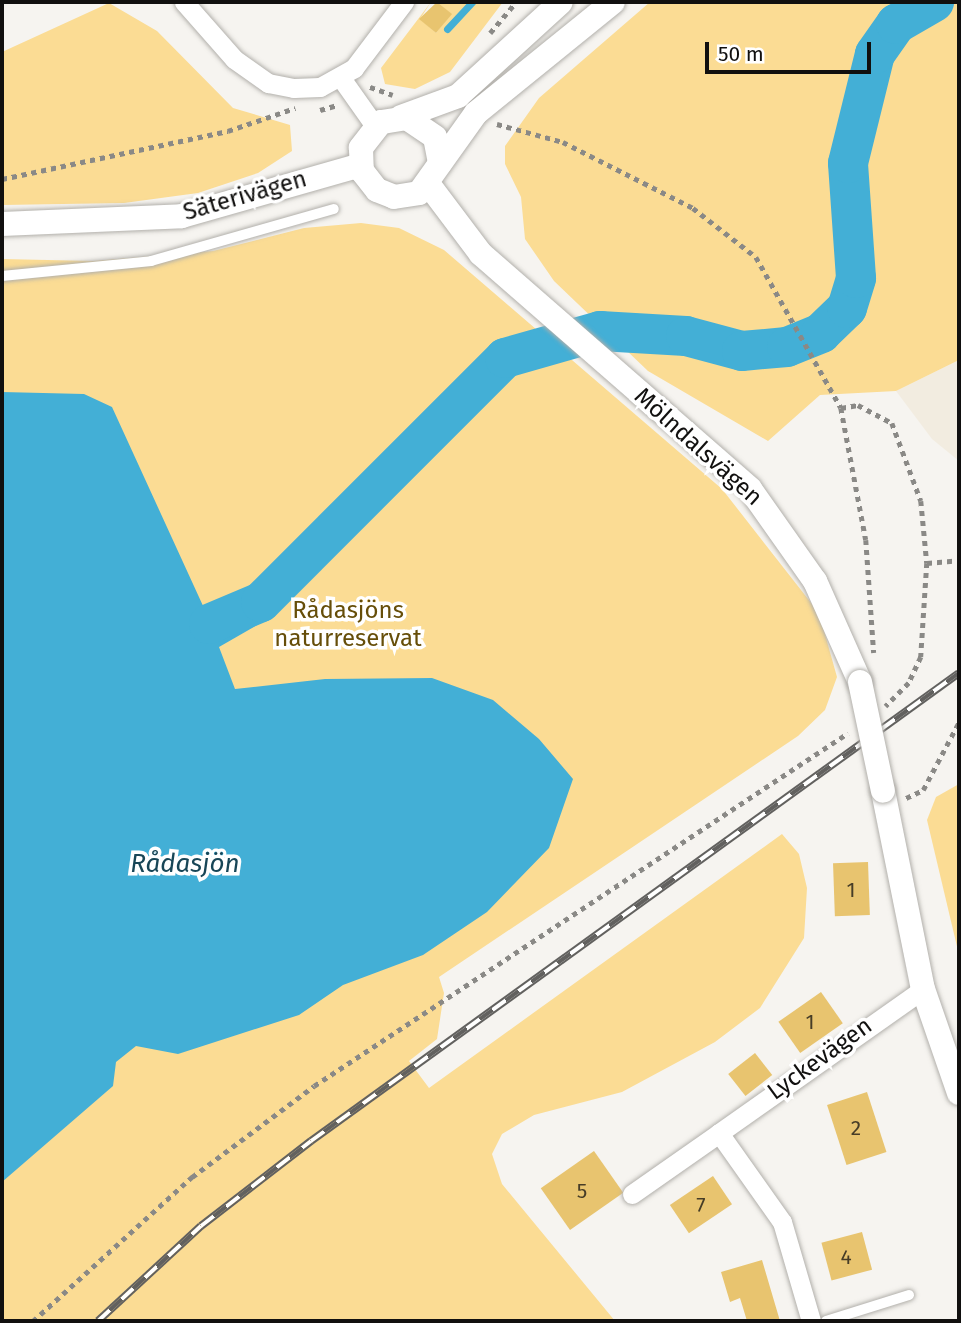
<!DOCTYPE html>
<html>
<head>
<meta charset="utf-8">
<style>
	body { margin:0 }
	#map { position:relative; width:961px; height:1323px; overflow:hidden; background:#f6f4f0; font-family:"Fira Sans",sans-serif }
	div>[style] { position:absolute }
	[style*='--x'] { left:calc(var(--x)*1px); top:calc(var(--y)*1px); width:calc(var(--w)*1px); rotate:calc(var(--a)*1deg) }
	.built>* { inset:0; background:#f2ece0 }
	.green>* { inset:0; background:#fbdc94 }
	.water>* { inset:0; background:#43afd6 }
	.stream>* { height:7px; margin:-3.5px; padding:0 3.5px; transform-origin:3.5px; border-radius:3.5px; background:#43afd6 }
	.river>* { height:40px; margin:-20px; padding:0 20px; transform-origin:20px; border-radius:20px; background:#43afd6 }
	.building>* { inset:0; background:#e8c46f; transform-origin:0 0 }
	.path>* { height:4.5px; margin-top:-2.25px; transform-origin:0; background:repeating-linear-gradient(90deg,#8a8986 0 5px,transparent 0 10px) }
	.roads { filter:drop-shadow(0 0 2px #b2b0ab) drop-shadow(0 0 2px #b2b0ab) }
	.service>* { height:10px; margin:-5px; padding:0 5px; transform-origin:5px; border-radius:5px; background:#fff }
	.minor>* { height:19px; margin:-9.5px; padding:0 9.5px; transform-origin:9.5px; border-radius:9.5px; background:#fff }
	.tertiary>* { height:24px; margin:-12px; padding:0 12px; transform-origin:12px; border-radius:12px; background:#fff }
	.rail>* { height:8px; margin-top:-4px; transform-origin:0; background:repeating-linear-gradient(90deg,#fff 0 16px,#62615f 0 32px); box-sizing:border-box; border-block:2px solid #62615f }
	.bridges { filter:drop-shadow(0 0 2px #b2b0ab) drop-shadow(0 0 2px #b2b0ab) }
	.tertiary-bridge>* { height:24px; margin:-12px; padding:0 12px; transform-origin:12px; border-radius:12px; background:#fff }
	span { translate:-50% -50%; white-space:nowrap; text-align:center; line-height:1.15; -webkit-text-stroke:7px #fff; paint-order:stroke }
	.number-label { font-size:21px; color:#473d27 }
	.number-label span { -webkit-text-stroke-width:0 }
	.street-label { font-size:24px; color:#11100f }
	.park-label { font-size:24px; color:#664e09 }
	.water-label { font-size:26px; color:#184657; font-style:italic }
	.frame { position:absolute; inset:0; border:4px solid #11100f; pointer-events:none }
	.scale { position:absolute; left:705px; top:42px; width:166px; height:32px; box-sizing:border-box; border:4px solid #11100f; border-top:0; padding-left:9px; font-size:21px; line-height:24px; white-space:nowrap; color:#11100f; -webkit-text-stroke:5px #fff; paint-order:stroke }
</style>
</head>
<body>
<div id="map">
	<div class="built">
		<i style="clip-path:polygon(959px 360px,959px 461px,932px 439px,896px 391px)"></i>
	</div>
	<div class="green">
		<i style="clip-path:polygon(431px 2px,420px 19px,436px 33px,451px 14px,437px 2px,503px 2px,450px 72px,415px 89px,385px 84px,381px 68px)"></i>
		<i style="clip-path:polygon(650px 2px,959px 2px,959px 360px,896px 391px,820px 395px,768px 441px,648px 371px,554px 281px,525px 239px,521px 197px,505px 164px,505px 146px,539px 98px)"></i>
		<i style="clip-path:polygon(109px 3px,157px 31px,233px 108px,290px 125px,292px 151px,258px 173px,198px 193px,124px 203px,2px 205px,2px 52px)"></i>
		<i style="clip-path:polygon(361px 223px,399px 228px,444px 250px,722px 489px,819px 613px,837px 677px,825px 710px,798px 736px,439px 977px,444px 993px,437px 1039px,409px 1061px,429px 1088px,782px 834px,799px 854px,807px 888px,804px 938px,760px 1008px,715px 1042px,622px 1092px,534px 1115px,502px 1134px,492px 1154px,502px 1184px,615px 1321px,2px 1321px,2px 259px,93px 261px,213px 251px,304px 228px)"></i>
		<i style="clip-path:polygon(959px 784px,959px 955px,927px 820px,936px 797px)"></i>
	</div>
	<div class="water">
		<i style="clip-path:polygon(2px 392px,84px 394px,112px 407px,204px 608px,254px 589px,271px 617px,219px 647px,235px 689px,325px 679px,432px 678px,493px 700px,539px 739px,573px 779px,549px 848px,487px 912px,423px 955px,343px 985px,299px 1015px,178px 1054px,136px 1046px,116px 1062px,113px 1086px,2px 1182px)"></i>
	</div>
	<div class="stream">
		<i style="--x:447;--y:29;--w:37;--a:-47"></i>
	</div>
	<div class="river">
		<i style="--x:209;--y:624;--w:56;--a:-22.9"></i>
		<i style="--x:261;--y:602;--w:345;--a:-45"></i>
		<i style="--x:505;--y:358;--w:99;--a:-15.9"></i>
		<i style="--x:600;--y:331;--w:86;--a:3.3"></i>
		<i style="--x:686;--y:336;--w:58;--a:15"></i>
		<i style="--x:742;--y:351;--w:45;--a:-5.1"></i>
		<i style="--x:787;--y:347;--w:37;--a:-22"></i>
		<i style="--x:821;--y:333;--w:36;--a:-44"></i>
		<i style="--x:847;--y:308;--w:31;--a:-73"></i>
		<i style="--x:856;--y:278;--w:115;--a:-94"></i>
		<i style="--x:848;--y:163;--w:112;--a:-76.1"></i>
		<i style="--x:875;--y:54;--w:37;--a:-55"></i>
		<i style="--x:896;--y:24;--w:44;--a:-30.1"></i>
	</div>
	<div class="building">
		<i style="clip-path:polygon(437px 2px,452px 14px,436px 33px,419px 19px)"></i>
		<i style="left:868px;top:862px;width:53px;height:35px;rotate:88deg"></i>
		<i style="left:821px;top:992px;width:38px;height:52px;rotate:55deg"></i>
		<i style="left:755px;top:1053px;width:28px;height:34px;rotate:52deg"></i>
		<i style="left:867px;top:1092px;width:63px;height:42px;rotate:72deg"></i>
		<i style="left:594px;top:1151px;width:51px;height:65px;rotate:55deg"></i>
		<i style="left:713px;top:1176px;width:34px;height:52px;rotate:56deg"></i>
		<i style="left:862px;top:1232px;width:39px;height:42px;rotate:75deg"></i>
		<i style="clip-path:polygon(762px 1260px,780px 1321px,747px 1321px,740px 1298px,730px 1302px,721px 1272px)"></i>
	</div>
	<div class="path">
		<i style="--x:490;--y:33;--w:40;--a:-50"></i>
		<i style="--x:370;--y:87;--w:24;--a:19"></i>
		<i style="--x:320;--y:110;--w:19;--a:-16"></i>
		<i style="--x:497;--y:124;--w:68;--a:15.3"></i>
		<i style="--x:563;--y:142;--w:146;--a:26.9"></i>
		<i style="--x:693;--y:208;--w:80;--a:37.9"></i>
		<i style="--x:756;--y:257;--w:173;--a:60.6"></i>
		<i style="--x:841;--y:408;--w:134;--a:79.3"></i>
		<i style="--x:866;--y:540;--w:113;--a:86"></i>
		<i style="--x:2;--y:179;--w:231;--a:-12"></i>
		<i style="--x:228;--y:131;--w:71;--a:-18.9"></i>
		<i style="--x:841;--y:408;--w:17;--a:-10"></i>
		<i style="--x:858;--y:405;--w:38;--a:28"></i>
		<i style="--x:892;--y:423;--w:83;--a:69.6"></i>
		<i style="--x:921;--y:501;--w:62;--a:84.5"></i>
		<i style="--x:927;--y:563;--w:94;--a:93.7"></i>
		<i style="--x:921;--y:657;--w:29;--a:115"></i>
		<i style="--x:909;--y:683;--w:33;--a:135"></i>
		<i style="--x:927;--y:563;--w:32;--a:-5"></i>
		<i style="--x:906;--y:798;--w:19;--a:-25"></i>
		<i style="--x:923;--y:790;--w:77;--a:-62.1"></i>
		<i style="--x:33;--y:1321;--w:215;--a:-42.2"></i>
		<i style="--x:192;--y:1177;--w:152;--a:-36.7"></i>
		<i style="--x:314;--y:1086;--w:640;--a:-33.47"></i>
	</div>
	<div class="roads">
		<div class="service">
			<i style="--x:2;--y:276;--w:150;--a:-5.7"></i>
			<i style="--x:151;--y:261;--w:190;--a:-15.9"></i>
			<i style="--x:826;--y:1321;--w:87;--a:-17.4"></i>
		</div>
		<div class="minor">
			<i style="--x:184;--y:2;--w:76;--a:48.7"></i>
			<i style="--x:234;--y:59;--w:42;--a:35.2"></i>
			<i style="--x:268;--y:83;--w:26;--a:11"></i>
			<i style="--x:294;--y:88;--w:26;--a:-2"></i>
			<i style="--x:320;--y:87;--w:39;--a:-29"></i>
			<i style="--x:354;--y:68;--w:83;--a:-52.9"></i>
			<i style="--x:341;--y:78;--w:59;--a:54.7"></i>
			<i style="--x:632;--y:1194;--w:106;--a:-35"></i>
			<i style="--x:811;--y:1321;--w:103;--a:-106.3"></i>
			<i style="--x:782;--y:1222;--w:109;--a:-125.3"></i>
			<i style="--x:719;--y:1133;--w:250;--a:-35.2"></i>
		</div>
		<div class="tertiary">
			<i style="--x:401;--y:117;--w:61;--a:-20.2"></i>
			<i style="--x:458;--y:96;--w:139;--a:-42.4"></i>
			<i style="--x:440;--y:163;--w:26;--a:-101"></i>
			<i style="--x:435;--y:137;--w:34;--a:-146"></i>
			<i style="--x:407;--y:118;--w:26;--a:171"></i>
			<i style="--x:381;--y:122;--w:33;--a:128"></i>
			<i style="--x:361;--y:148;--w:23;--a:88"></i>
			<i style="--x:362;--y:171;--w:24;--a:52"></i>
			<i style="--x:377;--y:190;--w:18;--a:22"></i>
			<i style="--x:394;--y:197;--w:25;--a:-9"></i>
			<i style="--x:419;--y:193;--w:98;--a:-54.5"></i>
			<i style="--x:476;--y:113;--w:176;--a:-39"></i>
			<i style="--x:429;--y:185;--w:86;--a:53"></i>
			<i style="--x:481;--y:254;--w:357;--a:41.1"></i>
			<i style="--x:750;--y:489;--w:113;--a:54.8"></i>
			<i style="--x:815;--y:581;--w:111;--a:66"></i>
			<i style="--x:2;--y:224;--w:180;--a:-2.5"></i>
			<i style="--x:182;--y:216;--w:186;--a:-15.9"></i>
			<i style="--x:883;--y:791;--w:202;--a:78.6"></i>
			<i style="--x:923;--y:989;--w:110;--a:70.9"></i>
		</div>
	</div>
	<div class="rail">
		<i style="--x:98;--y:1321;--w:140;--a:-42.7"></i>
		<i style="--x:201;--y:1226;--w:139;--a:-37.7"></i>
		<i style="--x:311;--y:1141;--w:799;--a:-35.84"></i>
	</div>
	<div class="bridges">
		<div class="tertiary-bridge">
			<i style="--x:860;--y:682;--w:111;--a:78.1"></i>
		</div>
	</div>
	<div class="number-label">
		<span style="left:851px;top:890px">1</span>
		<span style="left:810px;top:1022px">1</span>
		<span style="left:856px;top:1128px">2</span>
		<span style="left:582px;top:1191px">5</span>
		<span style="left:701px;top:1205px">7</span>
		<span style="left:846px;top:1257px">4</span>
	</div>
	<div class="street-label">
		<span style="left:245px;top:196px;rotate:-16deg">Säterivägen</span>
		<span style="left:698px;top:447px;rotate:42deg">Mölndalsvägen</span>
		<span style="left:820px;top:1059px;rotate:-36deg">Lyckevägen</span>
	</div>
	<div class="park-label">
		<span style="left:348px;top:625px">Rådasjöns<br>naturreservat</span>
	</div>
	<div class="water-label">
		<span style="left:185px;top:864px">Rådasjön</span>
	</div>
	<div class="frame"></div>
	<div class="scale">50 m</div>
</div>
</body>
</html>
